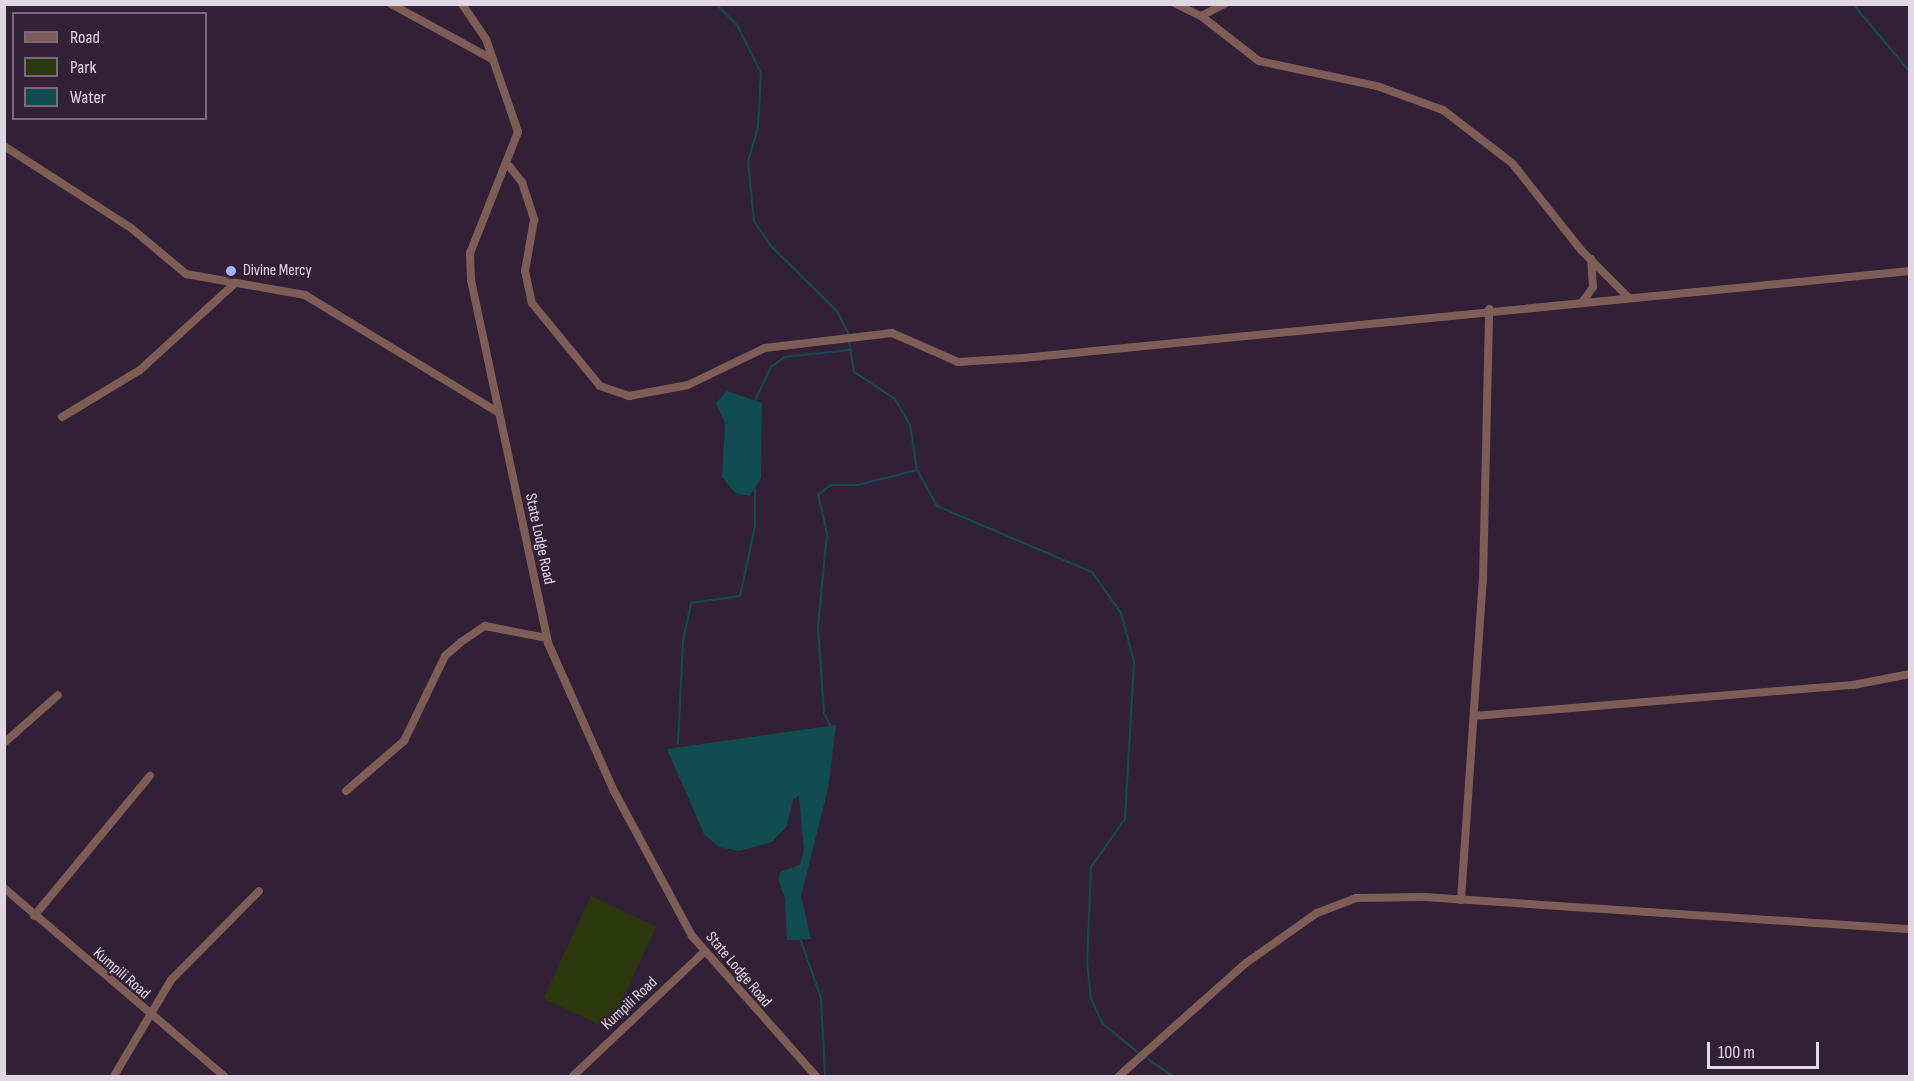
<!DOCTYPE html>
<html>
<head>
<meta charset="utf-8">
<style>
	body { margin:0 }
	#map { position:relative; width:1914px; height:1081px; overflow:hidden; background:#322136; font-family:"Sofia Sans Condensed",sans-serif }
	div>[style] { position:absolute }
	[style*='--x'] { left:calc(var(--x)*1px); top:calc(var(--y)*1px); width:calc(var(--w)*1px); rotate:calc(var(--a)*1deg) }
	.green>* { inset:0; background:#2b380e; transform-origin:0 0 }
	.water>* { inset:0; background:#114c50 }
	.stream>* { height:2px; margin:-1px; padding:0 1px; transform-origin:1px; border-radius:1px; background:#114c50 }
	.minor>* { height:8px; margin:-4px; padding:0 4px; transform-origin:4px; border-radius:4px; background:#7d5d56 }
	.dots>* { width:16px; height:16px; translate:-50% -50%; box-sizing:border-box; border:3px solid #322136; border-radius:50% }
	span { translate:-50% -50%; white-space:nowrap; text-align:center; line-height:1.15; -webkit-text-stroke:4.5px #322136; paint-order:stroke }
	.poi-label { font-size:16px; color:#e1d6e4 }
	.left { translate:0 -50%; text-align:left }
	.street-label { font-size:16px; color:#e1d6e4 }
	.frame { position:absolute; inset:0; border:6px solid #e1d6e4; pointer-events:none }
	.legend { position:absolute; left:12px; top:12px; width:195px; height:108px; box-sizing:border-box; background:#322136; border:2px solid #78697c; margin:0; padding:8px 10px; list-style:none; font-size:18px; color:#e1d6e4 }
	.legend li { display:flex; align-items:center; gap:12px; height:30px }
	.legend b { width:30px; border:2px solid #78697c }
	.scale { position:absolute; left:1707px; top:1042px; width:112px; height:27px; box-sizing:border-box; border:3px solid #e1d6e4; border-top:0; padding-left:8px; font-size:18px; line-height:21px; white-space:nowrap; color:#e1d6e4; -webkit-text-stroke:4px #322136; paint-order:stroke }
</style>
</head>
<body>
<div id="map">
	<div class="green">
		<i style="left:591px;top:896px;width:72px;height:113px;rotate:25deg"></i>
	</div>
	<div class="water">
		<i style="clip-path:polygon(727px 391px,762px 403px,761px 478px,750px 496px,735px 493px,722px 477px,725px 423px,716px 403px)"></i>
		<i style="clip-path:polygon(836px 725px,828px 789px,801px 896px,811px 939px,787px 940px,785px 899px,778px 879px,780px 872px,800px 865px,804px 851px,799px 796px,793px 799px,787px 826px,772px 842px,739px 851px,719px 847px,704px 834px,667px 749px)"></i>
	</div>
	<div class="stream">
		<i style="--x:716;--y:4;--w:30;--a:45"></i>
		<i style="--x:737;--y:25;--w:54;--a:63.4"></i>
		<i style="--x:761;--y:73;--w:54;--a:93.2"></i>
		<i style="--x:758;--y:127;--w:36;--a:106"></i>
		<i style="--x:748;--y:162;--w:59;--a:84.2"></i>
		<i style="--x:754;--y:221;--w:30;--a:56"></i>
		<i style="--x:771;--y:246;--w:93;--a:44.6"></i>
		<i style="--x:837;--y:311;--w:27;--a:63"></i>
		<i style="--x:1853;--y:4;--w:89;--a:50"></i>
		<i style="--x:754;--y:403;--w:40;--a:-65"></i>
		<i style="--x:771;--y:367;--w:17;--a:-36"></i>
		<i style="--x:785;--y:357;--w:65;--a:-6.1"></i>
		<i style="--x:917;--y:470;--w:41;--a:60.9"></i>
		<i style="--x:937;--y:506;--w:168;--a:23.1"></i>
		<i style="--x:1092;--y:572;--w:50;--a:54.7"></i>
		<i style="--x:1121;--y:613;--w:51;--a:75.1"></i>
		<i style="--x:1134;--y:662;--w:157;--a:93.3"></i>
		<i style="--x:1125;--y:819;--w:59;--a:125.3"></i>
		<i style="--x:1091;--y:867;--w:94;--a:92.4"></i>
		<i style="--x:1087;--y:961;--w:37;--a:84"></i>
		<i style="--x:1091;--y:998;--w:27;--a:66"></i>
		<i style="--x:1102;--y:1023;--w:49;--a:39.2"></i>
		<i style="--x:830;--y:725;--w:13;--a:-117"></i>
		<i style="--x:824;--y:713;--w:86;--a:-94"></i>
		<i style="--x:818;--y:627;--w:94;--a:-84.5"></i>
		<i style="--x:827;--y:533;--w:39;--a:-103"></i>
		<i style="--x:818;--y:495;--w:16;--a:-38"></i>
		<i style="--x:831;--y:485;--w:26;--a:0"></i>
		<i style="--x:857;--y:485;--w:62;--a:-14"></i>
		<i style="--x:917;--y:470;--w:46;--a:-98.8"></i>
		<i style="--x:910;--y:425;--w:30;--a:-120"></i>
		<i style="--x:895;--y:399;--w:49;--a:-146.6"></i>
		<i style="--x:854;--y:372;--w:31;--a:-99"></i>
		<i style="--x:678;--y:744;--w:103;--a:-87.2"></i>
		<i style="--x:683;--y:641;--w:39;--a:-78"></i>
		<i style="--x:691;--y:603;--w:49;--a:-8.1"></i>
		<i style="--x:740;--y:596;--w:72;--a:-77.9"></i>
		<i style="--x:755;--y:526;--w:36;--a:-90"></i>
		<i style="--x:801;--y:941;--w:60;--a:70.7"></i>
		<i style="--x:821;--y:998;--w:76;--a:87"></i>
		<i style="--x:1145;--y:1057;--w:33;--a:35"></i>
	</div>
	<div class="minor">
		<i style="--x:391;--y:4;--w:115;--a:28.6"></i>
		<i style="--x:462;--y:4;--w:42;--a:55.6"></i>
		<i style="--x:486;--y:39;--w:98;--a:71"></i>
		<i style="--x:518;--y:132;--w:130;--a:111.6"></i>
		<i style="--x:470;--y:253;--w:27;--a:88"></i>
		<i style="--x:471;--y:280;--w:371;--a:78"></i>
		<i style="--x:548;--y:643;--w:162;--a:66"></i>
		<i style="--x:614;--y:791;--w:165;--a:61.7"></i>
		<i style="--x:692;--y:936;--w:187;--a:48.5"></i>
		<i style="--x:1176;--y:4;--w:28;--a:26"></i>
		<i style="--x:1201;--y:16;--w:73;--a:37.8"></i>
		<i style="--x:1259;--y:61;--w:121;--a:12"></i>
		<i style="--x:1377;--y:86;--w:70;--a:20"></i>
		<i style="--x:1443;--y:110;--w:87;--a:37.5"></i>
		<i style="--x:1512;--y:163;--w:112;--a:51.5"></i>
		<i style="--x:1582;--y:251;--w:65;--a:45"></i>
		<i style="--x:1201;--y:16;--w:27;--a:-27"></i>
		<i style="--x:4;--y:146;--w:151;--a:32.8"></i>
		<i style="--x:131;--y:228;--w:72;--a:39.9"></i>
		<i style="--x:186;--y:274;--w:121;--a:10"></i>
		<i style="--x:305;--y:295;--w:227;--a:31.3"></i>
		<i style="--x:509;--y:166;--w:21;--a:51"></i>
		<i style="--x:522;--y:182;--w:40;--a:72"></i>
		<i style="--x:534;--y:220;--w:52;--a:100"></i>
		<i style="--x:525;--y:271;--w:33;--a:78"></i>
		<i style="--x:532;--y:303;--w:107;--a:50.7"></i>
		<i style="--x:600;--y:386;--w:31;--a:19"></i>
		<i style="--x:629;--y:396;--w:60;--a:-10.6"></i>
		<i style="--x:688;--y:385;--w:85;--a:-25.7"></i>
		<i style="--x:765;--y:348;--w:128;--a:-6.7"></i>
		<i style="--x:892;--y:333;--w:72;--a:23.7"></i>
		<i style="--x:958;--y:362;--w:65;--a:-3.5"></i>
		<i style="--x:1023;--y:358;--w:891;--a:-5.6"></i>
		<i style="--x:1583;--y:301;--w:17;--a:-54"></i>
		<i style="--x:1593;--y:287;--w:28;--a:-94"></i>
		<i style="--x:62;--y:417;--w:91;--a:-31.1"></i>
		<i style="--x:140;--y:370;--w:126;--a:-42.4"></i>
		<i style="--x:1474;--y:716;--w:380;--a:-4.7"></i>
		<i style="--x:1853;--y:685;--w:58;--a:-10.9"></i>
		<i style="--x:4;--y:743;--w:72;--a:-41.6"></i>
		<i style="--x:346;--y:791;--w:77;--a:-40.8"></i>
		<i style="--x:404;--y:741;--w:94;--a:-64.2"></i>
		<i style="--x:445;--y:656;--w:21;--a:-41"></i>
		<i style="--x:461;--y:642;--w:29;--a:-34"></i>
		<i style="--x:485;--y:626;--w:62;--a:11.1"></i>
		<i style="--x:4;--y:888;--w:289;--a:40.5"></i>
		<i style="--x:1461;--y:900;--w:320;--a:-86.1"></i>
		<i style="--x:1483;--y:581;--w:272;--a:-88.7"></i>
		<i style="--x:34;--y:916;--w:182;--a:-50.4"></i>
		<i style="--x:114;--y:1076;--w:112;--a:-59.3"></i>
		<i style="--x:171;--y:980;--w:125;--a:-45.3"></i>
		<i style="--x:573;--y:1076;--w:182;--a:-43.4"></i>
		<i style="--x:1119;--y:1076;--w:170;--a:-41.7"></i>
		<i style="--x:1246;--y:963;--w:87;--a:-35.2"></i>
		<i style="--x:1317;--y:913;--w:42;--a:-21"></i>
		<i style="--x:1356;--y:898;--w:68;--a:-0.8"></i>
		<i style="--x:1424;--y:897;--w:487;--a:3.8"></i>
	</div>
	<div class="dots">
		<i style="left:231px;top:271px;background:#a6b1fc"></i>
	</div>
	<div class="poi-label">
		<span class="left" style="left:243px;top:271px">Divine Mercy</span>
	</div>
	<div class="street-label">
		<span style="left:539px;top:539px;rotate:78deg">State Lodge Road</span>
		<span style="left:738px;top:970px;rotate:50deg">State Lodge Road</span>
		<span style="left:121px;top:974px;rotate:41deg">Kumpili Road</span>
		<span style="left:630px;top:1004px;rotate:-43deg">Kumpili Road</span>
	</div>
	<div class="frame"></div>
	<ul class="legend">
	<li><b style="height:8px;background:#7d5d56"></b>Road</li>
	<li><b style="height:16px;background:#2b380e"></b>Park</li>
	<li><b style="height:16px;background:#114c50"></b>Water</li>
	</ul>
	<div class="scale">100 m</div>
</div>
</body>
</html>
